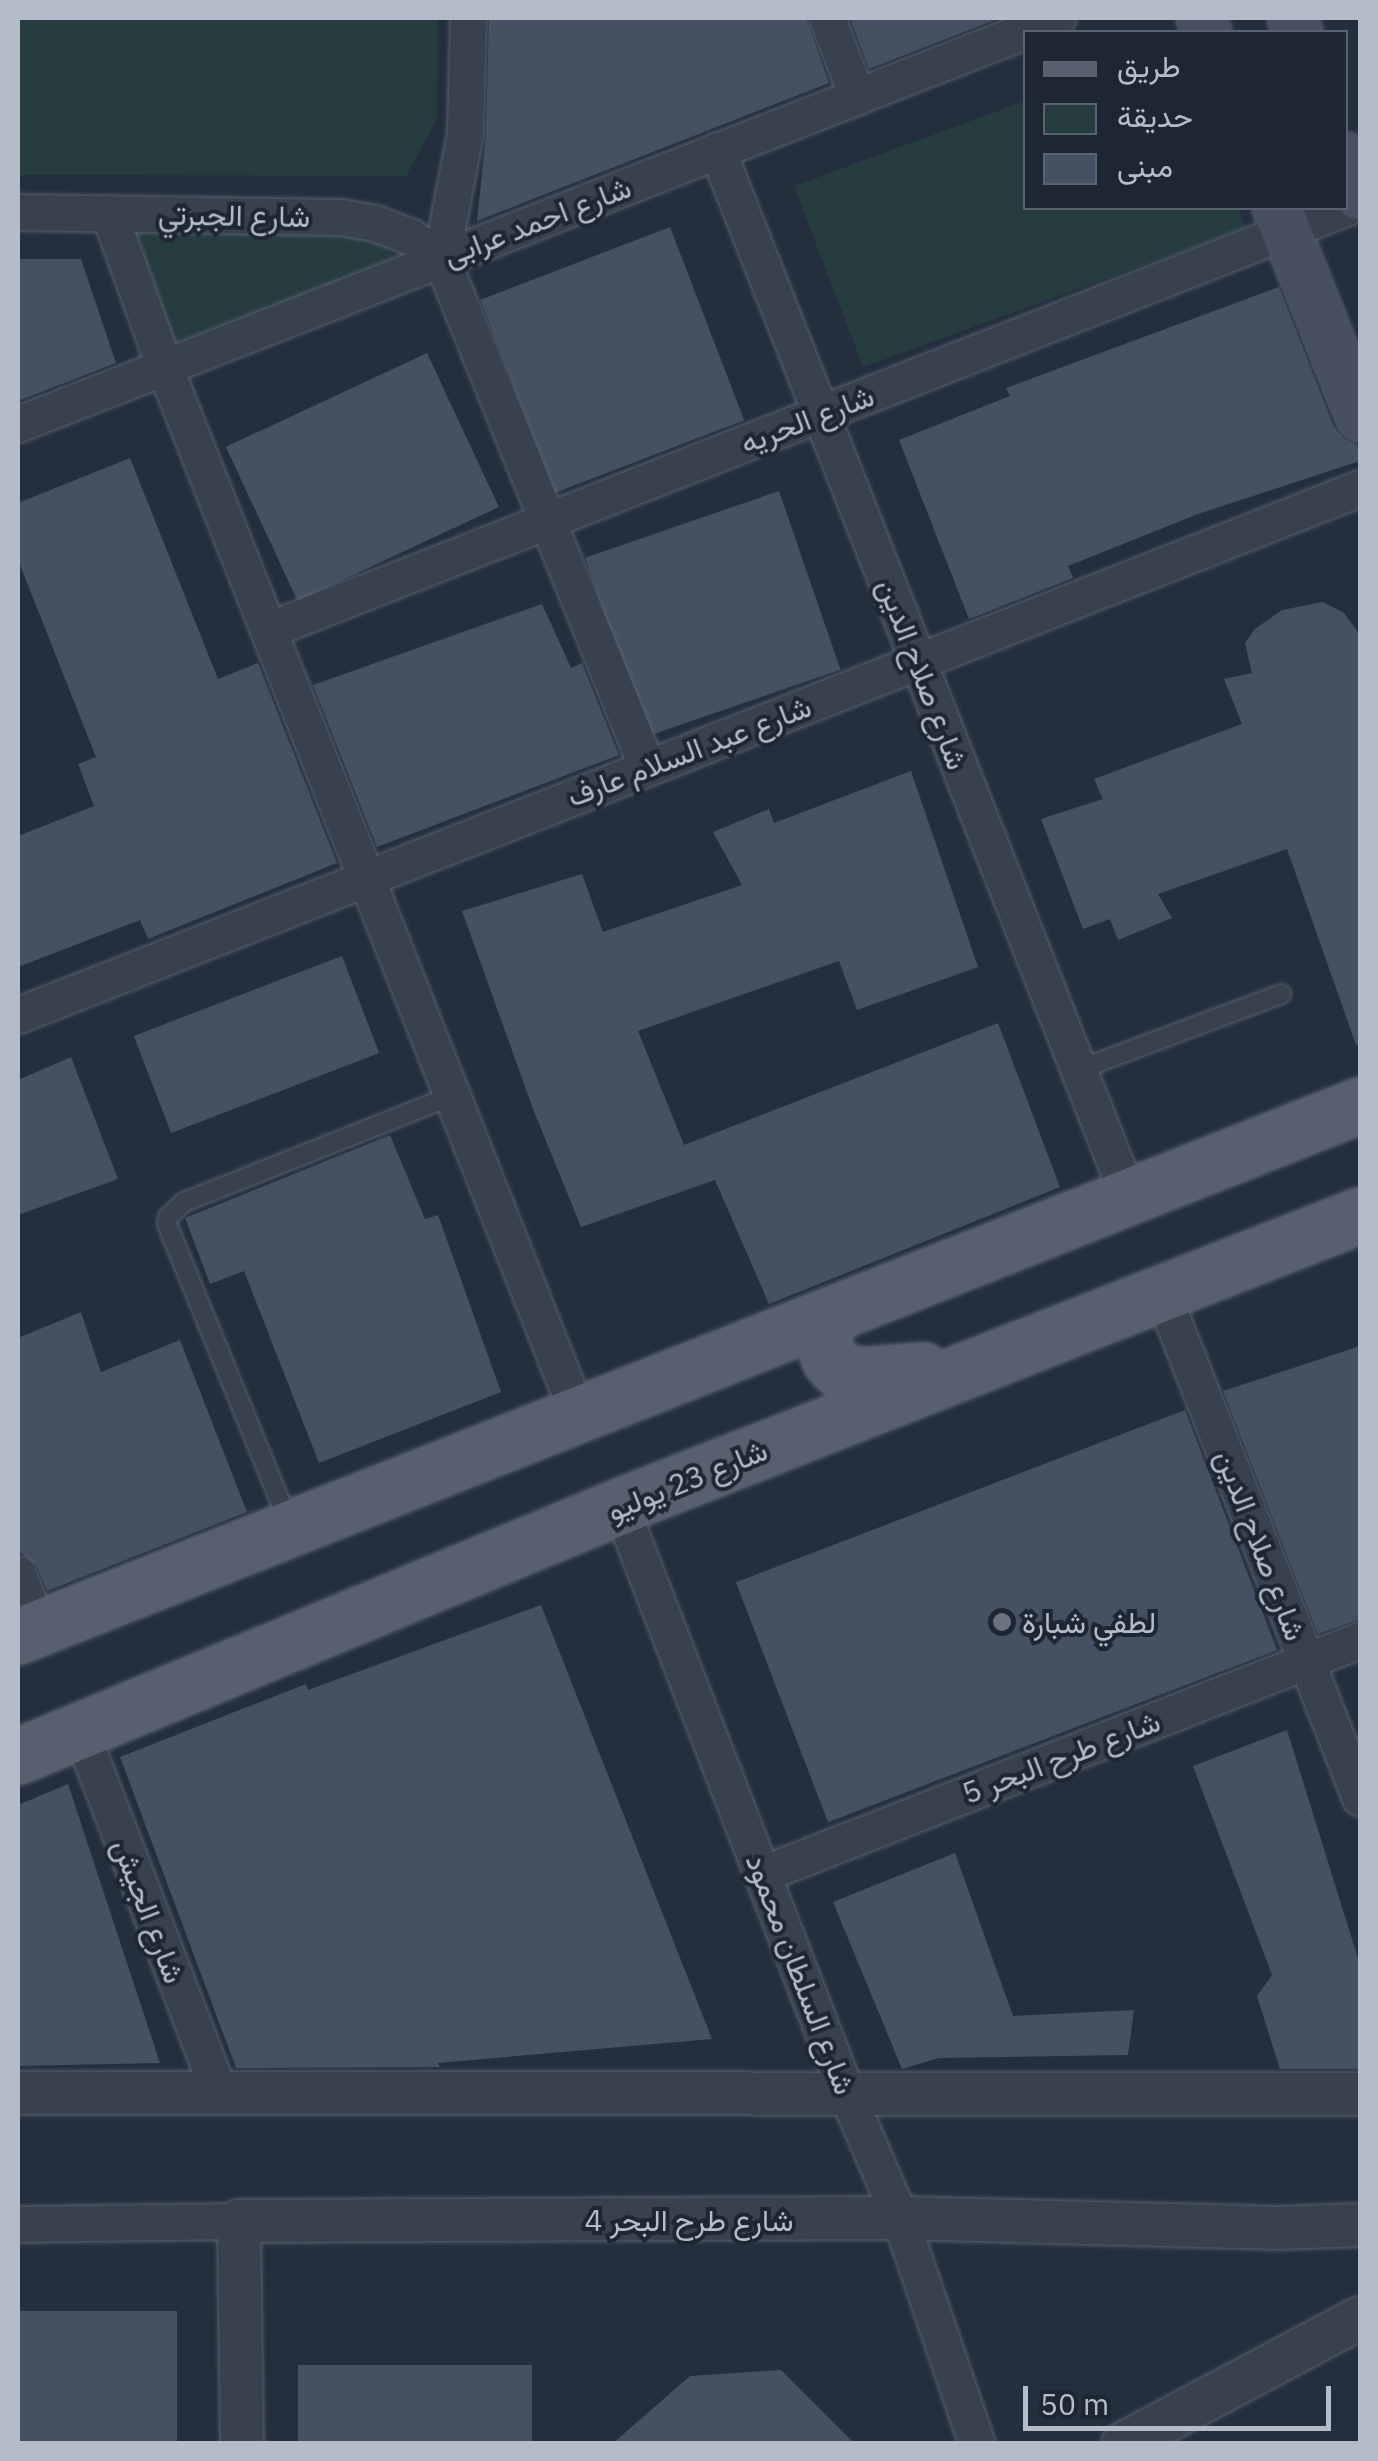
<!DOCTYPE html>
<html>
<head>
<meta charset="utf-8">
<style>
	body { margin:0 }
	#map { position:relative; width:1378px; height:2461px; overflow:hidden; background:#242f3e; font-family:"IBM Plex Sans",Vazirmatn,sans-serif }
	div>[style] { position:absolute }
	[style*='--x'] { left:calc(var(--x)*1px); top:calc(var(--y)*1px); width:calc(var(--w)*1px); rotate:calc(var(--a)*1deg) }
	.green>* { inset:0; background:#263c3f }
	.building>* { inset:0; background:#455162; transform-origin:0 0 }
	.roads { filter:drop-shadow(0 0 2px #565f6c) drop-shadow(0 0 2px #565f6c) }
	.service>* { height:18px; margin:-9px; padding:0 9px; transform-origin:9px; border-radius:9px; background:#38414e }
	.minor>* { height:35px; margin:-17.5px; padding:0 17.5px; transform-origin:17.5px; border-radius:17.5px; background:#38414e }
	.tertiary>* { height:42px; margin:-21px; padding:0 21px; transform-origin:21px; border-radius:21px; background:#38414e }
	.secondary>* { height:48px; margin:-24px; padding:0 24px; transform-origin:24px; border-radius:24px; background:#465061 }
	.primary>* { height:55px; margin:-27.5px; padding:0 27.5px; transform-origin:27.5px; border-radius:27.5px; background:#56606e }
	.dots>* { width:28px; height:28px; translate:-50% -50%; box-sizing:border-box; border:5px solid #1d2633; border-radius:50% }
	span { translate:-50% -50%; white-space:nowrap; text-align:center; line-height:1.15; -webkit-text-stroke:8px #1d2633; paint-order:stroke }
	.street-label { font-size:30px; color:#b4bcc9 }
	.poi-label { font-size:30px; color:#b4bcc9 }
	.left { translate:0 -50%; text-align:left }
	.frame { position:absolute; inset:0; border:20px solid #b4bcc9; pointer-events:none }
	.legend { position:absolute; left:1023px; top:30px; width:325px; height:180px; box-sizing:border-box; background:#1d2633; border:2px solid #59626f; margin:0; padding:12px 18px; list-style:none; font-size:30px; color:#b4bcc9 }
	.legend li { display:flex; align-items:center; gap:20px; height:50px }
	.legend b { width:50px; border:2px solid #59626f }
	.scale { position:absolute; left:1023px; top:2386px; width:308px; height:45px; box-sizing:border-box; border:5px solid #b4bcc9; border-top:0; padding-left:12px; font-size:30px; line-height:35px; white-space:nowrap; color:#b4bcc9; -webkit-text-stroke:8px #1d2633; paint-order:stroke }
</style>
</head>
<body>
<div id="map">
	<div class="green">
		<i style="clip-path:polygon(18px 18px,438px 18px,437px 119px,406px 176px,18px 175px)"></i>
		<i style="clip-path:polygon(1025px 101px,1026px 208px,1238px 208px,1246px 228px,863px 367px,794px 186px)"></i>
		<i style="clip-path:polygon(125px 221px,382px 231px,396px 264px,170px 349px)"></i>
	</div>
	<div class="building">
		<i style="clip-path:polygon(489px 18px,806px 18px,829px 83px,477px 221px,486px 134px)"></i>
		<i style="clip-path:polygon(850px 18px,1000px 18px,869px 69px)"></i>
		<i style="left:670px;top:227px;width:207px;height:203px;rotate:69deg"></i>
		<i style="clip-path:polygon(18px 259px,81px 259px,116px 363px,18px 401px)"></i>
		<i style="clip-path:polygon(1279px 287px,1334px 427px,1344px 439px,1357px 444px,1360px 461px,1198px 514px,1068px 566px,1073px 578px,969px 619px,899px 440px,1010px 396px,1006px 388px)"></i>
		<i style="left:427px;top:353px;width:170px;height:222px;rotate:65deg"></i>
		<i style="clip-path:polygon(130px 458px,218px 679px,258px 663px,337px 863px,148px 939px,140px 920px,18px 967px,18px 836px,94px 806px,78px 764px,96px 757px,18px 560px,18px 503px)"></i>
		<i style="left:779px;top:491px;width:189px;height:205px;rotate:71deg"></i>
		<i style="clip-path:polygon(1323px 602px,1344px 613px,1360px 635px,1360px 1044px,1356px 1045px,1287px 849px,1158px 894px,1172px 918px,1118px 940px,1110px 919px,1083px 929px,1041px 819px,1103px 799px,1094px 779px,1242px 724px,1224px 679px,1252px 673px,1245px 643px,1255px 629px,1282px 610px)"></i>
		<i style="clip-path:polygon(542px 604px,571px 668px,582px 663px,619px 755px,377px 847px,313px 685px)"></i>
		<i style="clip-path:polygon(911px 771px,978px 967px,857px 1010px,839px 961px,638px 1031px,684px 1145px,998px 1023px,1060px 1187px,769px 1304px,715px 1180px,581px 1227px,533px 1109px,462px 911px,582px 874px,603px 932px,742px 885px,713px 832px,769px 809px,774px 823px)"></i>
		<i style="left:342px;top:956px;width:104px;height:223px;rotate:69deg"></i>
		<i style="clip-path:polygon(71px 1057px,118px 1179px,18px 1215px,18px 1080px)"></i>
		<i style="clip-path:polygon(390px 1135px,425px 1219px,438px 1215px,501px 1392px,319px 1463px,244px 1271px,210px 1284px,185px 1218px)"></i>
		<i style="clip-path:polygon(81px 1312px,101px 1372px,180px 1340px,247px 1512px,47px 1591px,37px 1566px,21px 1553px,18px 1544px,18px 1338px)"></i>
		<i style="clip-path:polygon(1360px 1346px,1360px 1619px,1318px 1634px,1223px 1391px)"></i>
		<i style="left:1185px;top:1410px;width:257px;height:481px;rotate:69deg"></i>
		<i style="clip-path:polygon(541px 1605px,712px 2039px,438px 2063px,440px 2067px,236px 2068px,120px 1757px,306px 1684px,308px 1690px)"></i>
		<i style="clip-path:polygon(1287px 1730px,1360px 1965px,1360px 2069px,1280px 2069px,1257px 1996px,1272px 1975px,1193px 1766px)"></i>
		<i style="clip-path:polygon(68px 1784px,160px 2063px,18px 2066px,18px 1805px)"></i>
		<i style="clip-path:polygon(955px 1853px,1013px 2016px,1134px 2010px,1128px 2055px,939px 2058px,902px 2069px,833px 1902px)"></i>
		<i style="left:177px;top:2311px;width:133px;height:159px;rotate:90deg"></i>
		<i style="left:298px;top:2365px;width:234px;height:79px"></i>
		<i style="clip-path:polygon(781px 2370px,855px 2444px,612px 2444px,690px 2376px)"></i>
	</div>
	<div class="roads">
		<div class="service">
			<i style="--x:1078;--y:1070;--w:217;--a:-20.5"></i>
			<i style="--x:289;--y:1523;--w:323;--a:-112.2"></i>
			<i style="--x:167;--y:1224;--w:7;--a:-82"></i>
			<i style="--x:168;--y:1217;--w:22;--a:-43"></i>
			<i style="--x:184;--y:1202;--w:288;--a:-21.6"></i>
		</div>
		<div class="minor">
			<i style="--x:827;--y:18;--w:84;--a:69"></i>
			<i style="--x:717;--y:150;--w:1126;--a:68.54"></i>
			<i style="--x:18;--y:212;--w:323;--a:0.9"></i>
			<i style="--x:341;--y:217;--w:35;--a:10"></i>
			<i style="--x:375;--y:223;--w:39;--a:21"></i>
			<i style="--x:411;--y:237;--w:37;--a:35"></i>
			<i style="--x:109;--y:213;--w:163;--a:70.2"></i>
			<i style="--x:164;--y:366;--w:1128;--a:68.46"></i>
			<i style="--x:441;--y:258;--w:549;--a:67.97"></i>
			<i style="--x:441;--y:258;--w:127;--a:-79.1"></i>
			<i style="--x:465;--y:133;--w:115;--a:-88.5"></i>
			<i style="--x:18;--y:424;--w:1116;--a:-21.34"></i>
			<i style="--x:268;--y:630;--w:1173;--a:-21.4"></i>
			<i style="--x:18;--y:1015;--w:1442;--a:-21.44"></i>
			<i style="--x:1162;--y:1293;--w:542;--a:68.59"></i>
			<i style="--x:620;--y:1506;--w:628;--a:68.91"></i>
			<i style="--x:846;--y:2092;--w:137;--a:66.8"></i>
			<i style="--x:900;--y:2218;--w:239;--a:71.2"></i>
			<i style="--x:18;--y:1574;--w:58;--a:69.7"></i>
			<i style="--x:80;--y:1730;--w:388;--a:69"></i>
			<i style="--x:762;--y:1874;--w:642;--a:-21.37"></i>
			<i style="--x:18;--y:2224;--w:221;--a:-0.8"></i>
		</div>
		<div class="tertiary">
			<i style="--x:18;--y:2093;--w:1342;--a:0.04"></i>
			<i style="--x:242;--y:2444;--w:223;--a:-90.8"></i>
			<i style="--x:239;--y:2221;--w:661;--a:-0.26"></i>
			<i style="--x:900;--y:2218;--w:378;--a:1.5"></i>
			<i style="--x:1278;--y:2228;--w:82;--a:-2.1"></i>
			<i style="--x:1123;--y:2444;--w:268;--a:-28"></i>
		</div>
		<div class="secondary">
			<i style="--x:1201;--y:18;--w:15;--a:67"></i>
			<i style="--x:1292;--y:18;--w:15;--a:67"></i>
			<i style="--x:1346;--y:157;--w:41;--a:70.3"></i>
			<i style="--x:1277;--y:208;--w:225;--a:68.3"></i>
		</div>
		<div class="primary">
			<i style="--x:832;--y:1315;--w:24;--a:114"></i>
			<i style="--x:822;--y:1337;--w:23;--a:72"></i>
			<i style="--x:829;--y:1359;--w:12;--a:48"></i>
			<i style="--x:837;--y:1368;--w:23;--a:18"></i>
			<i style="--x:859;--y:1375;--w:64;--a:-4.5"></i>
			<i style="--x:18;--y:1636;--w:1443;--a:-21.59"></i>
			<i style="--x:18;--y:1756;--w:665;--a:-22.55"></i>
			<i style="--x:632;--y:1501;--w:782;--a:-21.45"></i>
		</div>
	</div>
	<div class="dots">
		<i style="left:1002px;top:1622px;background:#6b7280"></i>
	</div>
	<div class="street-label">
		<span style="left:234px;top:215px;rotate:1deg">شارع الجبرتي</span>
		<span style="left:537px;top:221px;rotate:-21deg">شارع احمد عرابى</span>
		<span style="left:807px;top:419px;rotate:-21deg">شارع الحريه</span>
		<span style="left:923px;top:674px;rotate:69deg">شارع صلاح الدين</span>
		<span style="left:689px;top:751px;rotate:-21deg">شارع عبد السلام عارف</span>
		<span style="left:687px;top:1480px;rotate:-22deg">شارع 23 يوليو</span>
		<span style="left:1261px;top:1545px;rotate:69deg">شارع صلاح الدين</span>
		<span style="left:1061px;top:1757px;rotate:-21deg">شارع طرح البحر 5</span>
		<span style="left:149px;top:1911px;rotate:69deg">شارع الجيش</span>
		<span style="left:801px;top:1974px;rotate:69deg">شارع السلطان محمود</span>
		<span style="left:689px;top:2220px">شارع طرح البحر 4</span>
	</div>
	<div class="poi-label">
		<span class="left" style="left:1022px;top:1622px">لطفي شبارة</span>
	</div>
	<div class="frame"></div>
	<ul class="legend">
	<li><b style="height:12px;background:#56606e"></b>طريق</li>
	<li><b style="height:28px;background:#263c3f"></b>حديقة</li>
	<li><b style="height:28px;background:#455162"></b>مبنى</li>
	</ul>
	<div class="scale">50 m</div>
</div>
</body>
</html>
